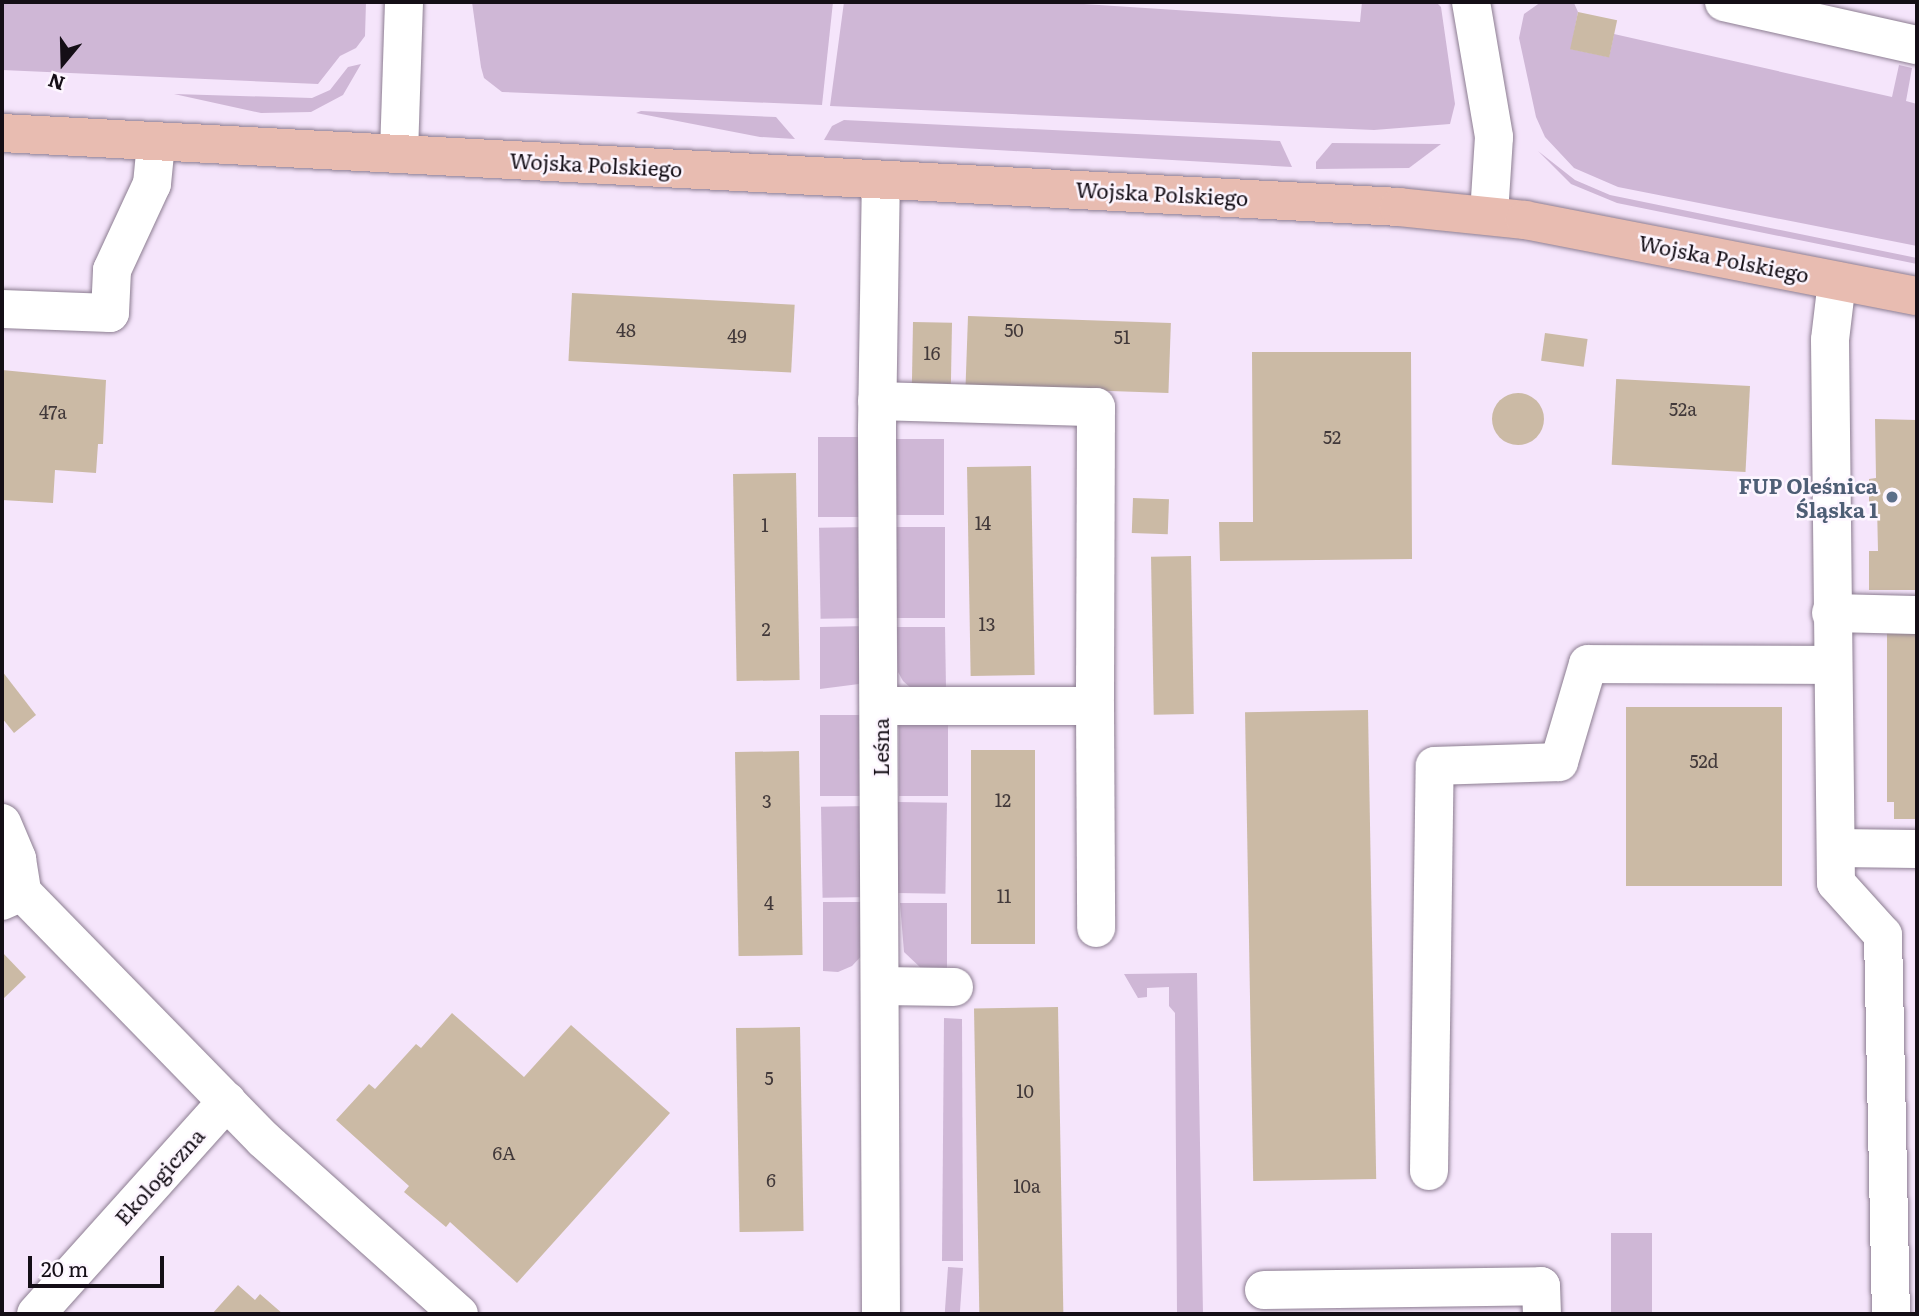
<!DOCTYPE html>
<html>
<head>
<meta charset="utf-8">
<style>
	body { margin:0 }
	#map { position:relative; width:1919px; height:1316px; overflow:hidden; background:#f5e5fb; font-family:Literata,serif }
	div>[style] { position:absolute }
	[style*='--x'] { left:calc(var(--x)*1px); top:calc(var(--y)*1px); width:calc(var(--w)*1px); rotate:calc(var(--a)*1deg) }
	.green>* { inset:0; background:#cfb7d6; transform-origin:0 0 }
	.building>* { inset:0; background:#cbbaa5; transform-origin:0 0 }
	.round { border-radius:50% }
	.roads { filter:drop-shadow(0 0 2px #8c7d91) drop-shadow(0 0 2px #8c7d91) }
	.minor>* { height:38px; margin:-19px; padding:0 19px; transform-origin:19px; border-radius:19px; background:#fff }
	.major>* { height:38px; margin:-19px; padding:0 19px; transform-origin:19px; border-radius:19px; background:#e8bcb1 }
	.dots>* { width:19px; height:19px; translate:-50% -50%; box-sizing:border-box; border:4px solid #fdf6ff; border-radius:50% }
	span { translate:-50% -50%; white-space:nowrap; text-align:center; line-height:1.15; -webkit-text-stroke:5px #fdf6ff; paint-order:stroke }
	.number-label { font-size:18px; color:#42393a }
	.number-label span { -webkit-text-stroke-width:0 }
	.street-label { font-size:21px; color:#140e16 }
	.service-label { font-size:21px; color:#4e5e75; font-weight:700 }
	.right { translate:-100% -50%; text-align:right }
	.frame { position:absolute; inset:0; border:4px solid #140e16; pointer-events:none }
	.north { position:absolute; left:28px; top:28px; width:70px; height:70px; -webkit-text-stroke:5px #fdf6ff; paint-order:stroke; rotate:199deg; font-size:19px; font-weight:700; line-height:28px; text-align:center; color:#140e16 }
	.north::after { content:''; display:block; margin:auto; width:24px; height:32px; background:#140e16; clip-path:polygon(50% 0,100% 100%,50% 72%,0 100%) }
	.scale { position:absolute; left:28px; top:1256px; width:136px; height:32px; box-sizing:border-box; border:4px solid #140e16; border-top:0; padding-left:9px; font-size:21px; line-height:24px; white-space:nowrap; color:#140e16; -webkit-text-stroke:5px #fdf6ff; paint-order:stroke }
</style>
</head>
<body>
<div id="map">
	<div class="green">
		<i style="clip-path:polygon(2px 2px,366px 2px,365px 36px,356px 48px,340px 56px,318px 84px,2px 70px)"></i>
		<i style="clip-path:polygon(472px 2px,833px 2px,822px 105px,502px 92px,484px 78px,481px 67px)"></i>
		<i style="clip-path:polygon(844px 2px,1053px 2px,1360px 22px,1362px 2px,1436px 2px,1441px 7px,1455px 104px,1450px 124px,1374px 130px,830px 106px)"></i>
		<i style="clip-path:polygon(1541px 2px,1574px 3px,1578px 12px,1571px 49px,1609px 57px,1614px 34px,1892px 97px,1899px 65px,1912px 68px,1906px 101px,1917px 104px,1917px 246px,1618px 187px,1574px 168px,1545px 137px,1536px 117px,1519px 38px,1524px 14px)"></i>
		<i style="clip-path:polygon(361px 64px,343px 95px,311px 112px,261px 113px,174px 94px,312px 98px,330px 90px,348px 67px)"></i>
		<i style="clip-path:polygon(641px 111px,776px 117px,795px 139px,760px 137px,636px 113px)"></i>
		<i style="clip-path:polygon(844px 120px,1280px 141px,1292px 167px,824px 140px,832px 126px)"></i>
		<i style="clip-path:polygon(1332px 143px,1441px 144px,1409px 168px,1316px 169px,1316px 162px)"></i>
		<i style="clip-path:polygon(1538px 151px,1575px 180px,1610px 195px,1917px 258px,1917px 264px,1617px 203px,1571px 184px)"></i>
		<i style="left:818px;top:437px;width:43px;height:80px"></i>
		<i style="left:895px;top:439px;width:49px;height:76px"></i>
		<i style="left:868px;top:527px;width:91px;height:49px;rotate:89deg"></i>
		<i style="left:896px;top:527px;width:49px;height:91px"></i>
		<i style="clip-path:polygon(868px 626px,859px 684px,820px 689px,820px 627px)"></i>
		<i style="clip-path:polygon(897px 627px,945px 627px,946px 689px,912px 689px,903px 681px,898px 672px)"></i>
		<i style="left:820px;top:715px;width:48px;height:81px"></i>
		<i style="left:899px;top:715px;width:49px;height:81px"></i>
		<i style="left:898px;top:802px;width:49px;height:91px;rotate:1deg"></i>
		<i style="left:870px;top:806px;width:91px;height:49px;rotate:89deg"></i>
		<i style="clip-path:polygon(823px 902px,870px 902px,867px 950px,852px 966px,838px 972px,823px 971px)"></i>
		<i style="clip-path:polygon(900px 903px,947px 903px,947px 972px,923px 970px,904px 952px)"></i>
		<i style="clip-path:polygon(1197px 973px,1203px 1314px,1177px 1314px,1175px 1013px,1169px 1006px,1169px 987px,1147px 988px,1147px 997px,1138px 998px,1124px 974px)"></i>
		<i style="clip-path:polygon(944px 1018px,962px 1019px,963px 1261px,942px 1261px)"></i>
		<i style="left:1611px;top:1233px;width:41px;height:81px"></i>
		<i style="left:948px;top:1267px;width:15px;height:47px;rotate:4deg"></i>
	</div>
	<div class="building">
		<i style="left:1578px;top:12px;width:40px;height:38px;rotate:12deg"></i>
		<i style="left:572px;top:293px;width:223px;height:68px;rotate:3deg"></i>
		<i style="left:968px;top:316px;width:203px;height:70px;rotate:2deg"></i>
		<i style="left:913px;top:322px;width:39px;height:61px;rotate:1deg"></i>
		<i style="left:1545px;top:333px;width:43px;height:28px;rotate:8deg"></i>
		<i style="clip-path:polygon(1252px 352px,1411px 352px,1412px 559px,1220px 561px,1219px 522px,1253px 522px)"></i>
		<i style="clip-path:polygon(2px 370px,106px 380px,103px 444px,98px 444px,96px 473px,55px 470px,53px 503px,2px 500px)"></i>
		<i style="left:1750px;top:386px;width:86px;height:134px;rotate:93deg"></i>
		<i class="round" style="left:1492px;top:393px;width:52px;height:52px"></i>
		<i style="clip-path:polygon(1875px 419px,1917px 420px,1915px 590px,1869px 590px,1869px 551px,1878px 551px,1877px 506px,1869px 506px,1869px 479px,1876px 478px)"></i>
		<i style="left:1031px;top:466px;width:209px;height:64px;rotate:89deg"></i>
		<i style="left:796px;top:473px;width:207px;height:63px;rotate:89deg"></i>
		<i style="left:1133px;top:498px;width:36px;height:35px;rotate:2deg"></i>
		<i style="left:1191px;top:556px;width:158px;height:40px;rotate:89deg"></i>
		<i style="clip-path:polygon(1887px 633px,1917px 634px,1917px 819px,1894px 819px,1894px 802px,1887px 802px)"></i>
		<i style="clip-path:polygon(2px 671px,36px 715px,14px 733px,2px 718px)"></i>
		<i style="left:1782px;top:707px;width:179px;height:156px;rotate:90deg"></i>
		<i style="left:1368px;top:710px;width:469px;height:123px;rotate:89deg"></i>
		<i style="left:1035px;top:750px;width:194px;height:64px;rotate:90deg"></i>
		<i style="left:799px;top:751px;width:204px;height:64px;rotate:89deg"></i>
		<i style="clip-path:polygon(2px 952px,26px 977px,2px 1000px)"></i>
		<i style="left:1058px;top:1007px;width:307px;height:84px;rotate:89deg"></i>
		<i style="clip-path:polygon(452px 1013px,524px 1077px,571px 1025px,670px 1113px,517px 1283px,450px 1222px,446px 1227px,404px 1192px,409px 1186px,336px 1120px,369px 1084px,375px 1089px,416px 1044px,421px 1048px)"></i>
		<i style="left:800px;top:1027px;width:204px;height:64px;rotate:89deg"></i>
		<i style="clip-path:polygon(238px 1285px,255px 1300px,260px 1294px,283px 1314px,212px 1314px)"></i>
	</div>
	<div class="roads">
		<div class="minor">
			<i style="--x:1471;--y:2;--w:137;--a:80.3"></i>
			<i style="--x:1494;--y:137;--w:78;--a:93.7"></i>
			<i style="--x:1724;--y:2;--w:198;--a:12.6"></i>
			<i style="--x:399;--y:153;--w:151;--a:-88.1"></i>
			<i style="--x:1837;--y:281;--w:59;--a:96.8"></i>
			<i style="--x:1830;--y:340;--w:543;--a:89.37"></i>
			<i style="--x:1836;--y:883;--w:70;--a:47.9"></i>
			<i style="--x:1883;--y:935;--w:379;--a:88.8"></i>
			<i style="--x:2;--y:309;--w:108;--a:2.1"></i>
			<i style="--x:110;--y:313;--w:43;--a:-87.3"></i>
			<i style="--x:112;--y:270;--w:95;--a:-65.1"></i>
			<i style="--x:152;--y:184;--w:41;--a:-84.4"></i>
			<i style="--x:877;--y:401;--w:219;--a:1.6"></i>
			<i style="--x:1096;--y:407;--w:299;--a:90.2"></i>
			<i style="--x:1095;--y:706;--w:215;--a:180"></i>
			<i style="--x:1831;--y:613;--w:86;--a:1.3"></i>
			<i style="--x:1095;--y:706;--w:222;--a:89.7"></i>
			<i style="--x:2;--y:823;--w:39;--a:67"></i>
			<i style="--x:17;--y:859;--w:33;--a:81"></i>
			<i style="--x:22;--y:892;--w:22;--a:156"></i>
			<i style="--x:1836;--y:848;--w:81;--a:0.7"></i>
			<i style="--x:22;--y:892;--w:345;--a:45.7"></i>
			<i style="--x:263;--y:1139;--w:263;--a:41.8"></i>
			<i style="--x:880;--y:986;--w:74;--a:0.8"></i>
			<i style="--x:1429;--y:1171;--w:405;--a:-89.2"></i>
			<i style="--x:1435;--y:766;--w:124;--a:-1.8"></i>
			<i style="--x:1559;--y:762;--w:102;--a:-73.5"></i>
			<i style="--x:1588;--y:664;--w:243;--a:0.2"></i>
			<i style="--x:1264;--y:1290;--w:277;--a:-0.8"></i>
			<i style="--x:1541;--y:1286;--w:28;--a:88"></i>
			<i style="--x:36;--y:1314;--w:286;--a:-48.1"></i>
			<i style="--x:881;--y:1314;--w:886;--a:-90.26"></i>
			<i style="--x:877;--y:428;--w:248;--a:-89.1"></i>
		</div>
		<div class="major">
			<i style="--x:2;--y:133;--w:1399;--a:3.03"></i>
			<i style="--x:1399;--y:207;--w:127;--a:5.9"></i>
			<i style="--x:1525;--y:220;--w:399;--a:11"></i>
		</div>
	</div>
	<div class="dots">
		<i style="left:1892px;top:497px;background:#5c6f8a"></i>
	</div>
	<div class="number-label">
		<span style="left:626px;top:330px">48</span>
		<span style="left:1014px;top:330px">50</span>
		<span style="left:737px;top:336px">49</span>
		<span style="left:1122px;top:337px">51</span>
		<span style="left:932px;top:353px">16</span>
		<span style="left:1683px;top:409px">52a</span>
		<span style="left:53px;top:412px">47a</span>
		<span style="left:1332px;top:437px">52</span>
		<span style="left:983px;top:523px">14</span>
		<span style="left:765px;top:525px">1</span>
		<span style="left:987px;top:624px">13</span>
		<span style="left:766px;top:629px">2</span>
		<span style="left:1704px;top:761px">52d</span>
		<span style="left:1003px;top:800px">12</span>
		<span style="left:767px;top:801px">3</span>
		<span style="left:1004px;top:896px">11</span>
		<span style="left:769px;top:903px">4</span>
		<span style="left:769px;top:1078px">5</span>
		<span style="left:1025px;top:1091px">10</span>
		<span style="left:504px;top:1153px">6A</span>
		<span style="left:771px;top:1180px">6</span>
		<span style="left:1027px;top:1186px">10a</span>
	</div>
	<div class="street-label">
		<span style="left:596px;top:164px;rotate:3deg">Wojska Polskiego</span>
		<span style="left:1162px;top:193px;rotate:3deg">Wojska Polskiego</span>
		<span style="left:1724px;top:258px;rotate:11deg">Wojska Polskiego</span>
		<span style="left:880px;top:747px;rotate:-90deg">Leśna</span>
		<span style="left:159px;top:1176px;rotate:-48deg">Ekologiczna</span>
	</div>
	<div class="service-label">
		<span class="right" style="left:1878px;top:497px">FUP Oleśnica<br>Śląska 1</span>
	</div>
	<div class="frame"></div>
	<div class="north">N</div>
	<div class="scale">20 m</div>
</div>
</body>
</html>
